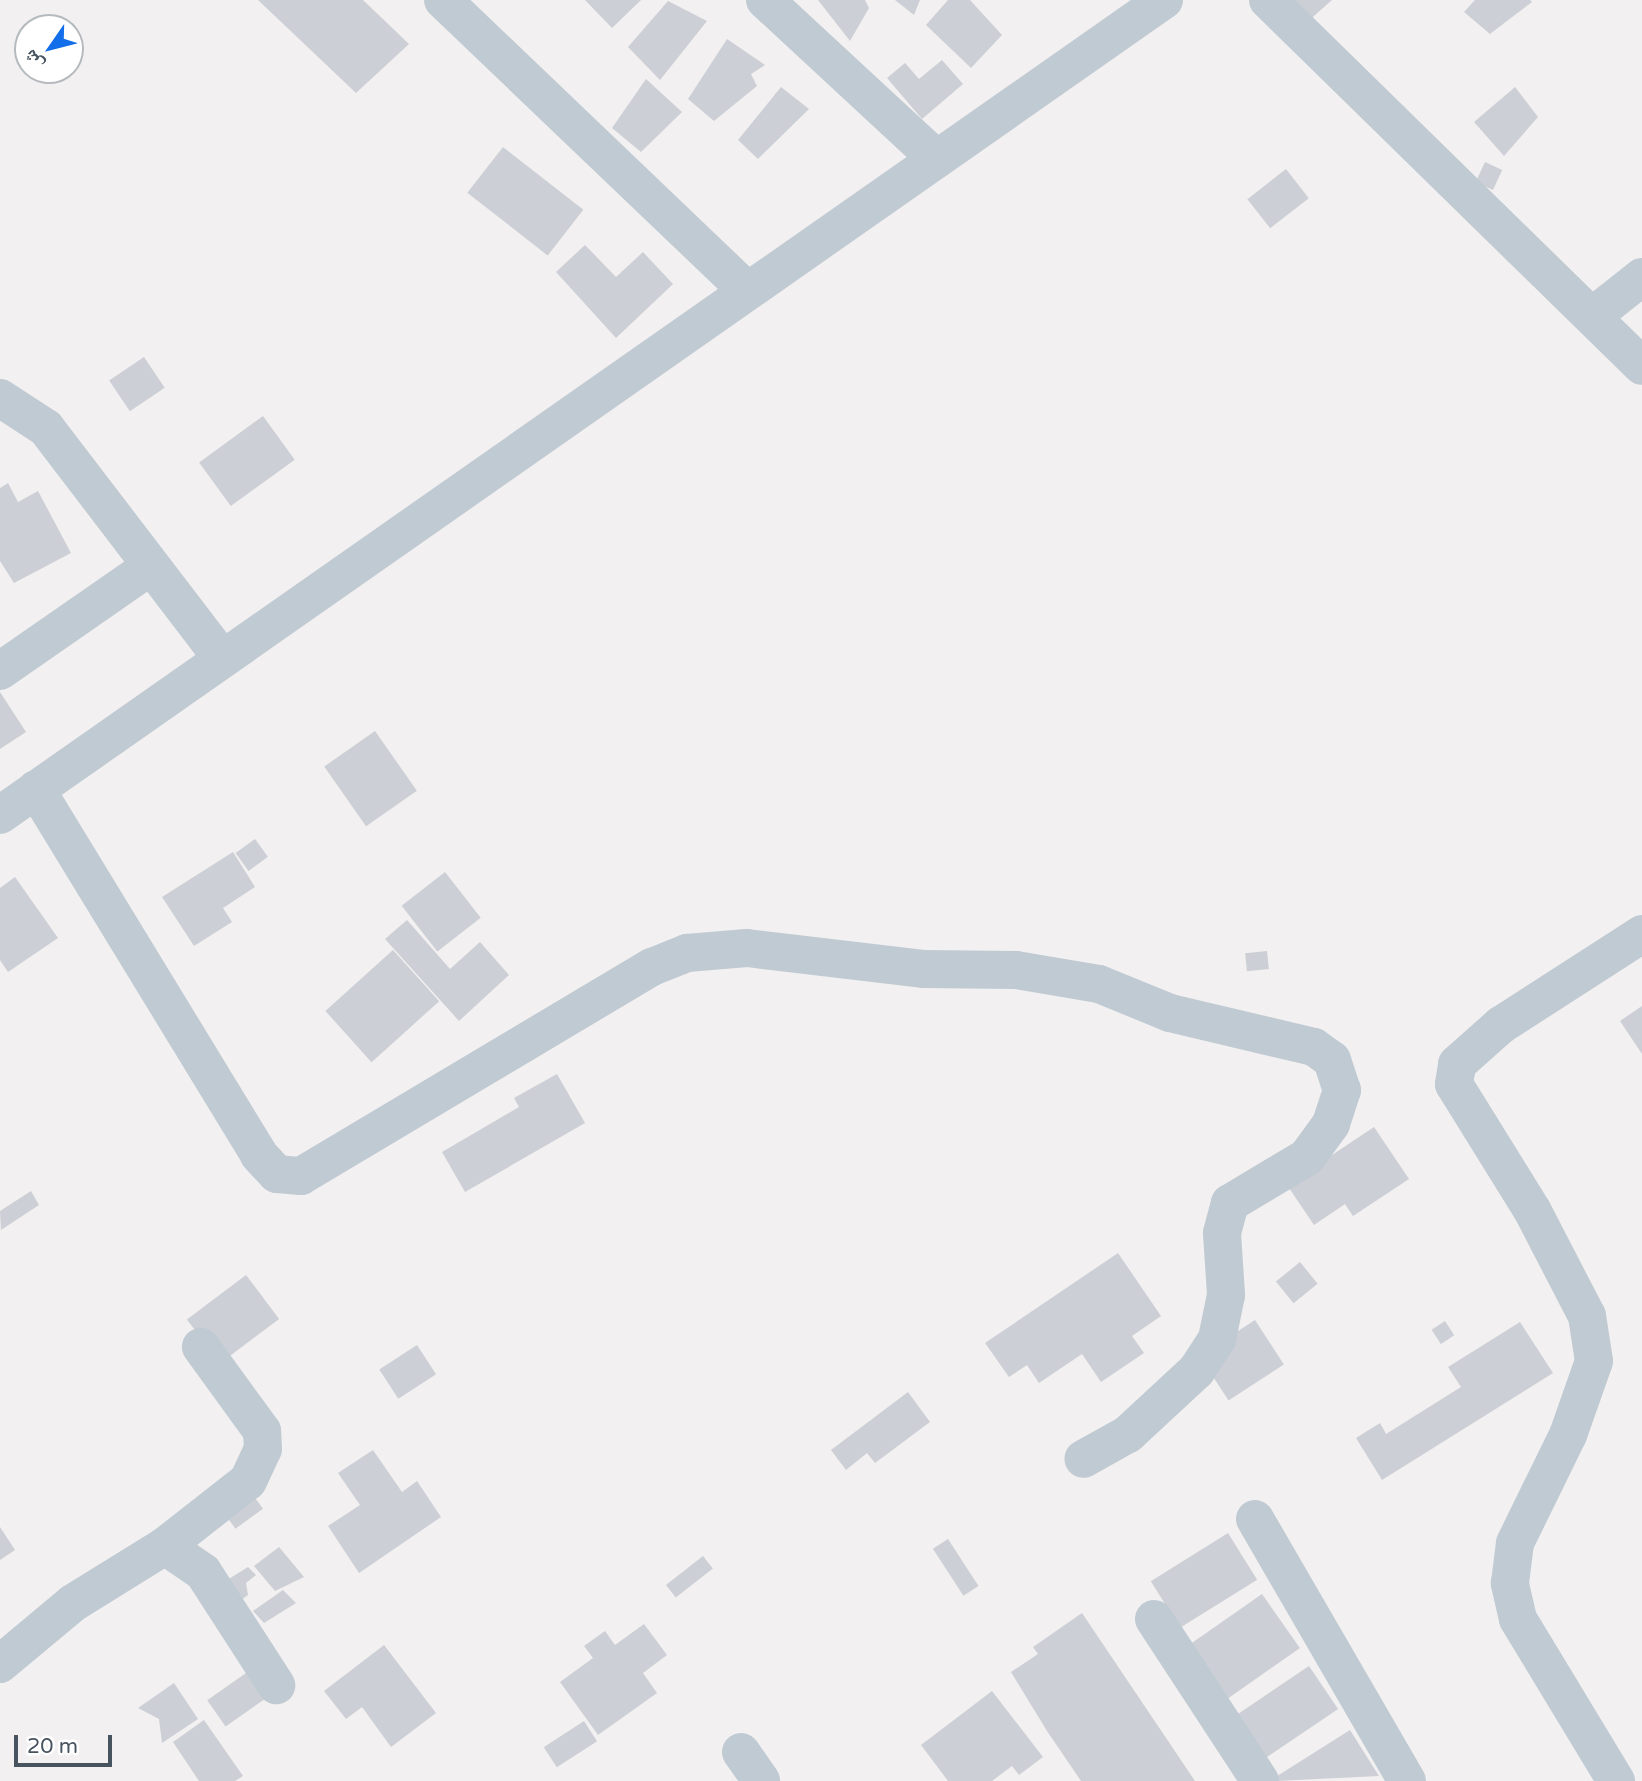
<!DOCTYPE html>
<html>
<head>
<meta charset="utf-8">
<style>
	body { margin:0 }
	#map { position:relative; width:1642px; height:1781px; overflow:hidden; background:#f2f0f0; font-family:"Varela Round","Noto Naskh Arabic",sans-serif }
	div>[style] { position:absolute }
	[style*='--x'] { left:calc(var(--x)*1px); top:calc(var(--y)*1px); width:calc(var(--w)*1px); rotate:calc(var(--a)*1deg) }
	.building>* { inset:0; background:#cccfd5; transform-origin:0 0 }
	.minor>* { height:38px; margin:-19px; padding:0 19px; transform-origin:19px; border-radius:19px; background:#c0cad2 }
	span { translate:-50% -50%; white-space:nowrap; text-align:center; line-height:1.15; -webkit-text-stroke:6px #fff; paint-order:stroke }
	.north { position:absolute; left:14px; top:14px; width:70px; height:70px; box-sizing:border-box; background:#fff; border:2px solid #b5babf; border-radius:50%; rotate:235deg; font-size:19px; font-weight:700; line-height:28px; text-align:center; color:#47535e }
	.north::after { content:''; display:block; margin:auto; width:24px; height:32px; background:#136ee9; clip-path:polygon(50% 0,100% 100%,50% 72%,0 100%) }
	.scale { position:absolute; left:14px; top:1735px; width:98px; height:32px; box-sizing:border-box; border:4px solid #47535e; border-top:0; padding-left:9px; font-size:21px; line-height:24px; white-space:nowrap; color:#47535e; -webkit-text-stroke:5px #fff; paint-order:stroke }
</style>
</head>
<body>
<div id="map">
	<div class="building">
		<i style="clip-path:polygon(258px 0,363px 0,409px 44px,356px 93px)"></i>
		<i style="clip-path:polygon(585px 0,641px 0,612px 28px)"></i>
		<i style="clip-path:polygon(818px 0,865px 0,869px 8px,850px 41px)"></i>
		<i style="clip-path:polygon(895px 0,920px 0,914px 15px)"></i>
		<i style="clip-path:polygon(948px 0,970px 0,1002px 35px,971px 68px,926px 25px)"></i>
		<i style="clip-path:polygon(1283px 0,1332px 0,1305px 24px)"></i>
		<i style="clip-path:polygon(1475px 0,1530px 0,1532px 2px,1490px 34px,1464px 12px)"></i>
		<i style="clip-path:polygon(668px 1px,707px 21px,660px 80px,628px 47px)"></i>
		<i style="clip-path:polygon(727px 39px,765px 65px,751px 74px,757px 86px,714px 121px,688px 99px)"></i>
		<i style="clip-path:polygon(942px 60px,963px 84px,922px 119px,887px 78px,905px 63px,919px 79px)"></i>
		<i style="clip-path:polygon(646px 79px,682px 112px,641px 152px,612px 128px)"></i>
		<i style="clip-path:polygon(781px 87px,809px 109px,758px 159px,738px 140px)"></i>
		<i style="clip-path:polygon(1515px 87px,1538px 117px,1504px 156px,1474px 122px)"></i>
		<i style="left:503px;top:147px;width:102px;height:58px;rotate:38deg"></i>
		<i style="left:1485px;top:162px;width:19px;height:22px;rotate:25deg"></i>
		<i style="left:1286px;top:169px;width:37px;height:49px;rotate:52deg"></i>
		<i style="clip-path:polygon(585px 245px,616px 277px,643px 252px,673px 284px,616px 338px,556px 272px)"></i>
		<i style="left:144px;top:357px;width:37px;height:42px;rotate:56deg"></i>
		<i style="left:263px;top:416px;width:54px;height:79px;rotate:54deg"></i>
		<i style="clip-path:polygon(8px 483px,18px 502px,38px 491px,71px 553px,14px 583px,0 561px,0 488px)"></i>
		<i style="clip-path:polygon(0 692px,26px 732px,0 749px)"></i>
		<i style="left:375px;top:731px;width:73px;height:62px;rotate:55deg"></i>
		<i style="left:255px;top:839px;width:22px;height:24px;rotate:54deg"></i>
		<i style="clip-path:polygon(233px 852px,255px 887px,223px 908px,232px 922px,194px 946px,162px 897px)"></i>
		<i style="left:445px;top:872px;width:58px;height:55px;rotate:52deg"></i>
		<i style="clip-path:polygon(15px 877px,58px 938px,8px 972px,0 960px,0 888px)"></i>
		<i style="clip-path:polygon(407px 920px,450px 969px,480px 942px,509px 975px,459px 1021px,385px 939px)"></i>
		<i style="left:393px;top:950px;width:69px;height:91px;rotate:48deg"></i>
		<i style="left:1267px;top:951px;width:18px;height:22px;rotate:84deg"></i>
		<i style="clip-path:polygon(1642px 1006px,1642px 1054px,1620px 1021px)"></i>
		<i style="clip-path:polygon(557px 1074px,585px 1123px,465px 1192px,442px 1152px,519px 1107px,514px 1098px)"></i>
		<i style="clip-path:polygon(1374px 1127px,1409px 1179px,1353px 1216px,1345px 1204px,1314px 1225px,1287px 1185px)"></i>
		<i style="clip-path:polygon(31px 1191px,39px 1205px,1px 1230px,0 1211px)"></i>
		<i style="clip-path:polygon(1118px 1253px,1161px 1316px,1132px 1336px,1144px 1353px,1101px 1382px,1082px 1354px,1039px 1383px,1027px 1365px,1009px 1377px,985px 1343px)"></i>
		<i style="left:1300px;top:1262px;width:28px;height:31px;rotate:51deg"></i>
		<i style="left:246px;top:1275px;width:55px;height:74px;rotate:53deg"></i>
		<i style="left:1255px;top:1320px;width:53px;height:66px;rotate:57deg"></i>
		<i style="left:1445px;top:1321px;width:17px;height:16px;rotate:57deg"></i>
		<i style="clip-path:polygon(1520px 1322px,1553px 1373px,1382px 1480px,1356px 1438px,1380px 1423px,1386px 1434px,1461px 1387px,1448px 1367px)"></i>
		<i style="left:417px;top:1345px;width:35px;height:45px;rotate:57deg"></i>
		<i style="clip-path:polygon(908px 1392px,930px 1422px,875px 1463px,867px 1453px,846px 1470px,831px 1450px)"></i>
		<i style="clip-path:polygon(373px 1450px,402px 1492px,417px 1481px,441px 1517px,359px 1573px,328px 1526px,360px 1505px,338px 1473px)"></i>
		<i style="left:253px;top:1495px;width:17px;height:34px;rotate:54deg"></i>
		<i style="clip-path:polygon(0 1527px,15px 1550px,0 1560px)"></i>
		<i style="left:1228px;top:1533px;width:55px;height:91px;rotate:58deg"></i>
		<i style="left:948px;top:1539px;width:56px;height:18px;rotate:57deg"></i>
		<i style="clip-path:polygon(279px 1547px,304px 1577px,275px 1591px,254px 1566px)"></i>
		<i style="left:703px;top:1556px;width:16px;height:47px;rotate:52deg"></i>
		<i style="clip-path:polygon(248px 1567px,256px 1575px,246px 1583px,248px 1595px,232px 1607px,219px 1585px)"></i>
		<i style="clip-path:polygon(283px 1590px,296px 1603px,264px 1623px,253px 1611px)"></i>
		<i style="left:1262px;top:1594px;width:66px;height:90px;rotate:55deg"></i>
		<i style="clip-path:polygon(1082px 1613px,1195px 1781px,1081px 1781px,1047px 1731px,1011px 1672px,1038px 1654px,1033px 1647px)"></i>
		<i style="clip-path:polygon(644px 1624px,667px 1655px,643px 1673px,657px 1693px,598px 1735px,560px 1682px,593px 1658px,584px 1646px,605px 1631px,615px 1645px)"></i>
		<i style="clip-path:polygon(384px 1645px,436px 1713px,391px 1747px,362px 1707px,346px 1719px,324px 1691px)"></i>
		<i style="left:1309px;top:1666px;width:52px;height:88px;rotate:56deg"></i>
		<i style="left:249px;top:1671px;width:32px;height:51px;rotate:55deg"></i>
		<i style="clip-path:polygon(174px 1683px,198px 1719px,162px 1743px,159px 1719px,138px 1708px)"></i>
		<i style="clip-path:polygon(992px 1691px,1043px 1757px,1019px 1775px,1012px 1766px,992px 1781px,948px 1781px,921px 1745px)"></i>
		<i style="clip-path:polygon(204px 1720px,243px 1776px,235px 1781px,199px 1781px,173px 1742px)"></i>
		<i style="left:584px;top:1721px;width:24px;height:48px;rotate:57deg"></i>
		<i style="clip-path:polygon(1350px 1730px,1379px 1776px,1276px 1781px,1274px 1778px)"></i>
	</div>
	<div class="minor">
		<i style="--x:443;--y:0;--w:419;--a:43.7"></i>
		<i style="--x:765;--y:0;--w:234;--a:42.8"></i>
		<i style="--x:1268;--y:0;--w:523;--a:44.38"></i>
		<i style="--x:1594;--y:315;--w:61;--a:-38.4"></i>
		<i style="--x:0;--y:398;--w:55;--a:33.1"></i>
		<i style="--x:46;--y:428;--w:290;--a:52.6"></i>
		<i style="--x:0;--y:671;--w:184;--a:-34.8"></i>
		<i style="--x:36;--y:789;--w:429;--a:58.6"></i>
		<i style="--x:259;--y:1155;--w:26;--a:47"></i>
		<i style="--x:277;--y:1174;--w:24;--a:5"></i>
		<i style="--x:301;--y:1176;--w:409;--a:-30.8"></i>
		<i style="--x:652;--y:967;--w:38;--a:-22"></i>
		<i style="--x:687;--y:953;--w:60;--a:-4.8"></i>
		<i style="--x:747;--y:948;--w:177;--a:6.8"></i>
		<i style="--x:923;--y:969;--w:93;--a:0.6"></i>
		<i style="--x:1016;--y:970;--w:84;--a:9.6"></i>
		<i style="--x:1099;--y:984;--w:77;--a:22.2"></i>
		<i style="--x:1170;--y:1013;--w:148;--a:13.3"></i>
		<i style="--x:1314;--y:1047;--w:22;--a:36"></i>
		<i style="--x:1332;--y:1060;--w:32;--a:72"></i>
		<i style="--x:1342;--y:1090;--w:36;--a:108"></i>
		<i style="--x:1331;--y:1124;--w:41;--a:126"></i>
		<i style="--x:1307;--y:1157;--w:90;--a:149.1"></i>
		<i style="--x:1230;--y:1203;--w:31;--a:105"></i>
		<i style="--x:1222;--y:1233;--w:62;--a:86.3"></i>
		<i style="--x:1226;--y:1295;--w:45;--a:101.6"></i>
		<i style="--x:1217;--y:1339;--w:38;--a:123"></i>
		<i style="--x:1196;--y:1371;--w:93;--a:137.2"></i>
		<i style="--x:1128;--y:1434;--w:51;--a:150.9"></i>
		<i style="--x:0;--y:815;--w:1421;--a:-35"></i>
		<i style="--x:1255;--y:1519;--w:303;--a:59.9"></i>
		<i style="--x:165;--y:1546;--w:105;--a:-38.1"></i>
		<i style="--x:248;--y:1481;--w:35;--a:-65"></i>
		<i style="--x:263;--y:1449;--w:18;--a:-93"></i>
		<i style="--x:262;--y:1431;--w:104;--a:-126"></i>
		<i style="--x:1154;--y:1619;--w:194;--a:56.8"></i>
		<i style="--x:0;--y:1664;--w:95;--a:-39.9"></i>
		<i style="--x:73;--y:1603;--w:108;--a:-31.8"></i>
		<i style="--x:165;--y:1546;--w:46;--a:34.4"></i>
		<i style="--x:203;--y:1572;--w:135;--a:57.1"></i>
		<i style="--x:741;--y:1752;--w:35;--a:55"></i>
		<i style="--x:1616;--y:1781;--w:189;--a:-121.2"></i>
		<i style="--x:1518;--y:1619;--w:37;--a:-103"></i>
		<i style="--x:1510;--y:1583;--w:40;--a:-82.9"></i>
		<i style="--x:1515;--y:1543;--w:120;--a:-63.9"></i>
		<i style="--x:1568;--y:1435;--w:78;--a:-70.6"></i>
		<i style="--x:1594;--y:1361;--w:46;--a:-98.8"></i>
		<i style="--x:1587;--y:1316;--w:119;--a:-117.4"></i>
		<i style="--x:1532;--y:1210;--w:148;--a:-121.8"></i>
		<i style="--x:1454;--y:1084;--w:20;--a:-81"></i>
		<i style="--x:1457;--y:1064;--w:59;--a:-41.6"></i>
		<i style="--x:1501;--y:1025;--w:168;--a:-32.8"></i>
	</div>
	<div class="north">ش</div>
	<div class="scale">20 m</div>
</div>
</body>
</html>
